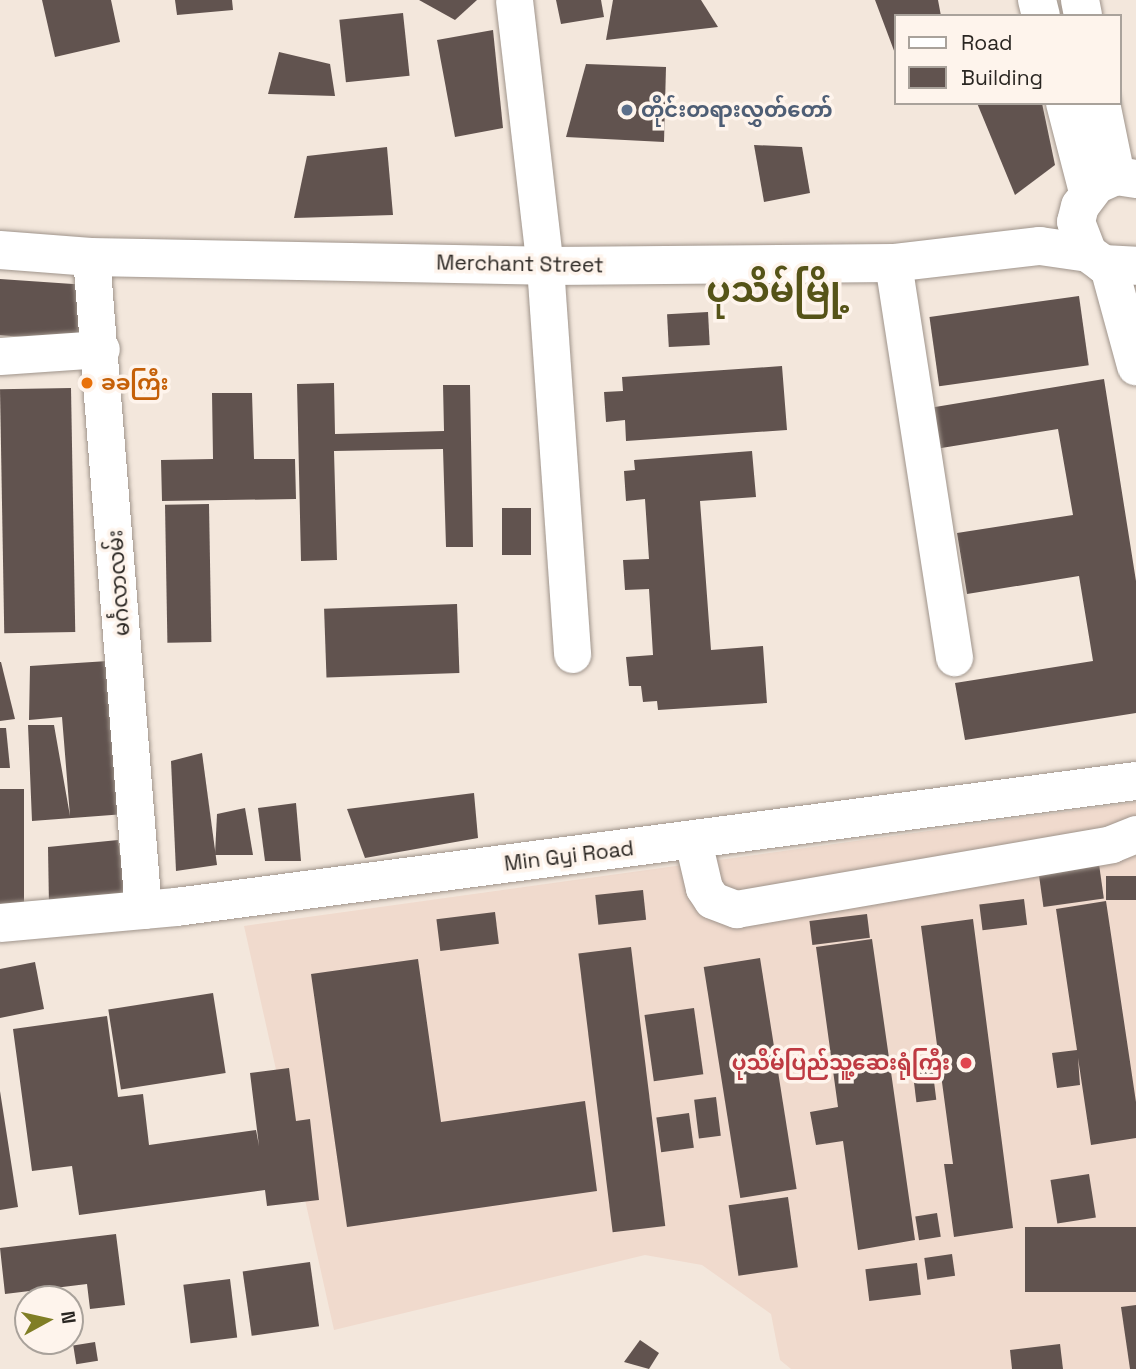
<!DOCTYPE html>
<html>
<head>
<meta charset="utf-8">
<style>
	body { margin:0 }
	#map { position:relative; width:1136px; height:1369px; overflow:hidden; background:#f3e7dc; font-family:"Space Grotesk","Noto Sans Myanmar",sans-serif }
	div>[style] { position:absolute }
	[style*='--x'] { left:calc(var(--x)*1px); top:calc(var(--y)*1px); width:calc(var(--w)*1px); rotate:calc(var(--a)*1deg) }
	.medical>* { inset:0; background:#f0dacd }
	.building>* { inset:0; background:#61534f; transform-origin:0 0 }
	.roads { filter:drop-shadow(0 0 2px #9f948b) drop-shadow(0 0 2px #9f948b) }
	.minor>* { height:37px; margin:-18.5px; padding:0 18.5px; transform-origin:18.5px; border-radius:18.5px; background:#fff }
	.major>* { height:38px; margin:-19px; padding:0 19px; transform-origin:19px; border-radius:19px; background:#fff }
	.dots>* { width:19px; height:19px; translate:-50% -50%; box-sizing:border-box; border:4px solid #fef4ec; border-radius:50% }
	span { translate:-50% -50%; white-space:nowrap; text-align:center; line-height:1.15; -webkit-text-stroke:7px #fef4ec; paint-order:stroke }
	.service-label { font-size:21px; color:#4e5e75; font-weight:700 }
	.left { translate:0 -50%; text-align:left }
	.street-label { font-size:21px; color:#2a2622 }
	.food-label { font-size:21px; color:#c56008; font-weight:700 }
	.health-label { font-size:21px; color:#be3a42; font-weight:700 }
	.right { translate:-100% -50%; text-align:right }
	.town-label { font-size:35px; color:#555317; font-weight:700 }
	.legend { position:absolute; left:894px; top:14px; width:228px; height:91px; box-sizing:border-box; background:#fef4ec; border:2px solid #a9a29b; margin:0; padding:9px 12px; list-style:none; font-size:21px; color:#2a2622 }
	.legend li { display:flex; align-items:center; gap:14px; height:35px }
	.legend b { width:35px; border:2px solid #a9a29b }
	.north { position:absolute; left:14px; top:1285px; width:70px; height:70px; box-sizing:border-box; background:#fef4ec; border:2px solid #a9a29b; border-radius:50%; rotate:82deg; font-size:19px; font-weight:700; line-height:28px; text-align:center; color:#2a2622 }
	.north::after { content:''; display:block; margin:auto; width:24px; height:32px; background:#807e25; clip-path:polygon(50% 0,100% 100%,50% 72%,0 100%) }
</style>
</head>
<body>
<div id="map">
	<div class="medical">
		<i style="clip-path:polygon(1136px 802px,1136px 1369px,791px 1369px,780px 1360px,771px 1314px,702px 1265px,645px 1255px,334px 1330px,244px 926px)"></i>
	</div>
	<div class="building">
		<i style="clip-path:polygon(42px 0,111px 0,120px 42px,55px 57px)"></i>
		<i style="clip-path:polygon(175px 0,232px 0,233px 10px,177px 15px)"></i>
		<i style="clip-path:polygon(419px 0,477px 0,455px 20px)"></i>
		<i style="clip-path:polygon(556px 0,601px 0,604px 17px,561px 24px)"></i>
		<i style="clip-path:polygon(613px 0,701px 0,718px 27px,606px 40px)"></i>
		<i style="clip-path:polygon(875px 0,938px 0,941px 16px,896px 16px,896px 56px)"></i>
		<i style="left:403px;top:13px;width:63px;height:64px;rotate:84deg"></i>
		<i style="clip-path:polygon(493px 30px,503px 128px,455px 137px,437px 40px)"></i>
		<i style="clip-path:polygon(279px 52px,330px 64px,335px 96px,268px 94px)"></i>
		<i style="clip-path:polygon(586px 64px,666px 67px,664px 142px,566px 137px)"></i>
		<i style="clip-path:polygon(977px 103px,1042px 103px,1055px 165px,1015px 195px)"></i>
		<i style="clip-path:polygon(754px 145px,802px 147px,810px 193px,764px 202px)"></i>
		<i style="clip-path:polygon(387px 147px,393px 215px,294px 218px,307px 156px)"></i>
		<i style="left:0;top:279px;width:84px;height:56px;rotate:4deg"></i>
		<i style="left:1079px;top:296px;width:70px;height:151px;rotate:82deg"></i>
		<i style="left:708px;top:312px;width:33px;height:41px;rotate:87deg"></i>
		<i style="clip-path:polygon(782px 366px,787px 430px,626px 441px,625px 420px,606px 422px,604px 392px,623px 391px,622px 377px)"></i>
		<i style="clip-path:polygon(1104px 379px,1136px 581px,1136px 713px,965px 740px,955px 683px,1093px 661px,1079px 576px,967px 594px,957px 533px,1073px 515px,1058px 429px,923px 451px,917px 410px)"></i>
		<i style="clip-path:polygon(334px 383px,335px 434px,444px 431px,443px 385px,470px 385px,473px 547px,446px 547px,443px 449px,334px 451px,337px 560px,301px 561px,297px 384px)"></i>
		<i style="left:71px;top:388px;width:244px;height:71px;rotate:89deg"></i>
		<i style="clip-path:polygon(212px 393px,252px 393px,254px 459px,295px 459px,296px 499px,162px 501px,161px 460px,213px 459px)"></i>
		<i style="clip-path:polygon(752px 451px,756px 497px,700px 501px,711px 650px,763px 646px,767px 703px,658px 710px,657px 701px,643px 702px,641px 686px,629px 686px,626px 657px,653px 655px,649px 589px,625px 590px,623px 560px,649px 559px,645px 499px,626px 501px,624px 471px,635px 470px,634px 460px)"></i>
		<i style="left:209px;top:504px;width:138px;height:44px;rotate:89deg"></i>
		<i style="left:502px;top:508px;width:29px;height:47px"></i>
		<i style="left:457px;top:604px;width:69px;height:133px;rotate:88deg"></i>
		<i style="clip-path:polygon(108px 661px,125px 814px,32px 821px,28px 725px,54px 725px,70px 816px,62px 717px,29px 720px,30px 666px)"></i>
		<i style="clip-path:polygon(0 662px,1px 662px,15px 719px,0 721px)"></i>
		<i style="clip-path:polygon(0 728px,6px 728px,10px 768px,0 768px)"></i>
		<i style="clip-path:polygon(202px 753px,217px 865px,176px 871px,171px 761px)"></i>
		<i style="left:24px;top:789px;width:118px;height:24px;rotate:90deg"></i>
		<i style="clip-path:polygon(474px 793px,478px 838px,365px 858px,347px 809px)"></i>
		<i style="clip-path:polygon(296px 803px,301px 861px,265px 861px,258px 808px)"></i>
		<i style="clip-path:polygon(245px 808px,253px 855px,215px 855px,217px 814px)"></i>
		<i style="clip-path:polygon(118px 840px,126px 896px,49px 907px,48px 847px)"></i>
		<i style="left:1098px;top:857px;width:42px;height:61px;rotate:82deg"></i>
		<i style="left:1136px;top:876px;width:24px;height:30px;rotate:90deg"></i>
		<i style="left:643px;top:890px;width:30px;height:48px;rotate:84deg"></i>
		<i style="left:1024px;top:899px;width:26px;height:45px;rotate:83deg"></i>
		<i style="clip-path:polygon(1106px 901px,1136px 1102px,1136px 1138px,1091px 1145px,1078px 1058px,1080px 1085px,1057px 1088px,1052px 1053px,1077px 1050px,1056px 909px)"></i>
		<i style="left:495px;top:912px;width:32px;height:59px;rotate:83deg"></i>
		<i style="left:867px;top:914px;width:24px;height:58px;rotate:83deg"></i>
		<i style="clip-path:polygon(973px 919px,1013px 1228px,954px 1237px,944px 1164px,953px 1164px,921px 926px)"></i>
		<i style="clip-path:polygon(872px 939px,915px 1240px,858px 1250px,843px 1141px,816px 1145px,810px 1112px,838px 1107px,816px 947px)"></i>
		<i style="left:631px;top:947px;width:281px;height:53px;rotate:83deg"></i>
		<i style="left:760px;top:958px;width:234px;height:57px;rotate:81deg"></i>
		<i style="clip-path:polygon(418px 959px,441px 1122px,585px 1101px,597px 1191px,347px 1227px,311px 974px)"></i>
		<i style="clip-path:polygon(35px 962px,44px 1009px,0 1018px,0 969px)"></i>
		<i style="left:213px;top:993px;width:81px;height:106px;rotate:81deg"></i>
		<i style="left:694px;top:1008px;width:67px;height:50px;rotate:82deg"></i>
		<i style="clip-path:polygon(107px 1016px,118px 1097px,143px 1094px,149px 1145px,256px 1130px,259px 1146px,250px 1073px,289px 1068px,296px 1121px,310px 1119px,319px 1200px,267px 1206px,265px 1190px,79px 1215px,72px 1166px,32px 1171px,13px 1029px)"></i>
		<i style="left:932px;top:1065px;width:35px;height:20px;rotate:83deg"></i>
		<i style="clip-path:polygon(0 1091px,18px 1207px,0 1210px)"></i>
		<i style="left:716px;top:1097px;width:39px;height:22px;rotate:83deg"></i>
		<i style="left:689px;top:1113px;width:35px;height:33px;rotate:82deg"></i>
		<i style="left:1089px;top:1174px;width:44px;height:39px;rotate:81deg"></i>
		<i style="left:788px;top:1197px;width:71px;height:60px;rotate:82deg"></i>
		<i style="left:937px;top:1213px;width:24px;height:22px;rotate:81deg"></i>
		<i style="left:1136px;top:1227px;width:65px;height:111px;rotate:90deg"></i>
		<i style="clip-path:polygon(116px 1234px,125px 1305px,90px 1309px,87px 1284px,5px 1294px,0 1248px)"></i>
		<i style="left:952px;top:1254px;width:22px;height:28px;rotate:82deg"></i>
		<i style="left:310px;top:1262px;width:65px;height:68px;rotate:82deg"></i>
		<i style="left:917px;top:1263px;width:32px;height:52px;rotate:83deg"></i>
		<i style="left:230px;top:1279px;width:59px;height:47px;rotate:83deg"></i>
		<i style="clip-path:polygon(1136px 1305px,1136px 1369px,1130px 1369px,1121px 1307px)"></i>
		<i style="clip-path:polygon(640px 1340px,659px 1353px,649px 1369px,624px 1362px)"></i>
		<i style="left:95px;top:1342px;width:19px;height:22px;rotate:81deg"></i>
		<i style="clip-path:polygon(1060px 1344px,1063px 1369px,1012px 1369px,1010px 1350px)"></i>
	</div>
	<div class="roads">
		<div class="minor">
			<i style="--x:514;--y:0;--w:268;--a:83.4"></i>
			<i style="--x:545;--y:266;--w:389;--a:86"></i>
			<i style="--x:91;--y:257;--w:655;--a:85.45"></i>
			<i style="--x:893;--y:263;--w:399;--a:81.2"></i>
			<i style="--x:0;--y:356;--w:101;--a:-4"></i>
			<i style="--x:693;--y:841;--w:48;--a:76.8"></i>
			<i style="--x:704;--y:888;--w:14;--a:56"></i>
			<i style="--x:712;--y:900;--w:26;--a:21"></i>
			<i style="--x:736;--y:909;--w:381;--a:-9.8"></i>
			<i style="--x:1111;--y:844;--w:27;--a:-22"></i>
		</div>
		<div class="major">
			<i style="--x:1037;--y:0;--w:16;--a:76"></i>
			<i style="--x:1080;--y:0;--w:16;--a:79"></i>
			<i style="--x:1065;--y:103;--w:92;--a:75.5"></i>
			<i style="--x:1101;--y:103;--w:75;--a:78.4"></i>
			<i style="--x:1136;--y:179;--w:20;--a:-171"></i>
			<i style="--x:1116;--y:176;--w:22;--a:156"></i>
			<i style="--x:1096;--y:185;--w:26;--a:127"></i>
			<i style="--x:1080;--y:206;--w:16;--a:104"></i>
			<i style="--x:1076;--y:222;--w:33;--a:69"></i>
			<i style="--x:1088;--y:253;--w:19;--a:36"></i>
			<i style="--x:1103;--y:264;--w:33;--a:3"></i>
			<i style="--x:0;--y:250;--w:91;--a:4.4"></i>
			<i style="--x:91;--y:257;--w:454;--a:1.1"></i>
			<i style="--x:545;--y:266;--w:348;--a:-0.5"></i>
			<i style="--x:893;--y:263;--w:148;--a:-6.6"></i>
			<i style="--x:1040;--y:246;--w:49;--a:8.3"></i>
			<i style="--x:1109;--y:267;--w:103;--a:74.7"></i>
			<i style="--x:0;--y:923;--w:177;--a:-5.2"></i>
			<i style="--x:176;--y:907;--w:968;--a:-7.48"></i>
		</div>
	</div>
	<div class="dots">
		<i style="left:627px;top:110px;background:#5c6f8a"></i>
		<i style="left:87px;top:383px;background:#e8710a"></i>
		<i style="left:966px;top:1063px;background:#e0444e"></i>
	</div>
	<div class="service-label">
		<span class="left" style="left:641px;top:110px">တိုင်းတရားလွှတ်တော်</span>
	</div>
	<div class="street-label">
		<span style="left:520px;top:264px;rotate:1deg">Merchant Street</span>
		<span style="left:119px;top:583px;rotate:-94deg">မင်္ဂလာလမ်း</span>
		<span style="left:569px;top:856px;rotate:-7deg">Min Gyi Road</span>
	</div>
	<div class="food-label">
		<span class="left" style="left:101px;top:383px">ခခကြီး</span>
	</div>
	<div class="health-label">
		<span class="right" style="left:950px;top:1063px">ပုသိမ်ပြည်သူ့ဆေးရုံကြီး</span>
	</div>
	<div class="town-label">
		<span style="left:778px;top:290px">ပုသိမ်မြို့</span>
	</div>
	<ul class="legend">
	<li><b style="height:9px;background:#fff"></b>Road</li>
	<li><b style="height:19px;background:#61534f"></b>Building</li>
	</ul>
	<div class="north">N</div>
</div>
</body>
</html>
